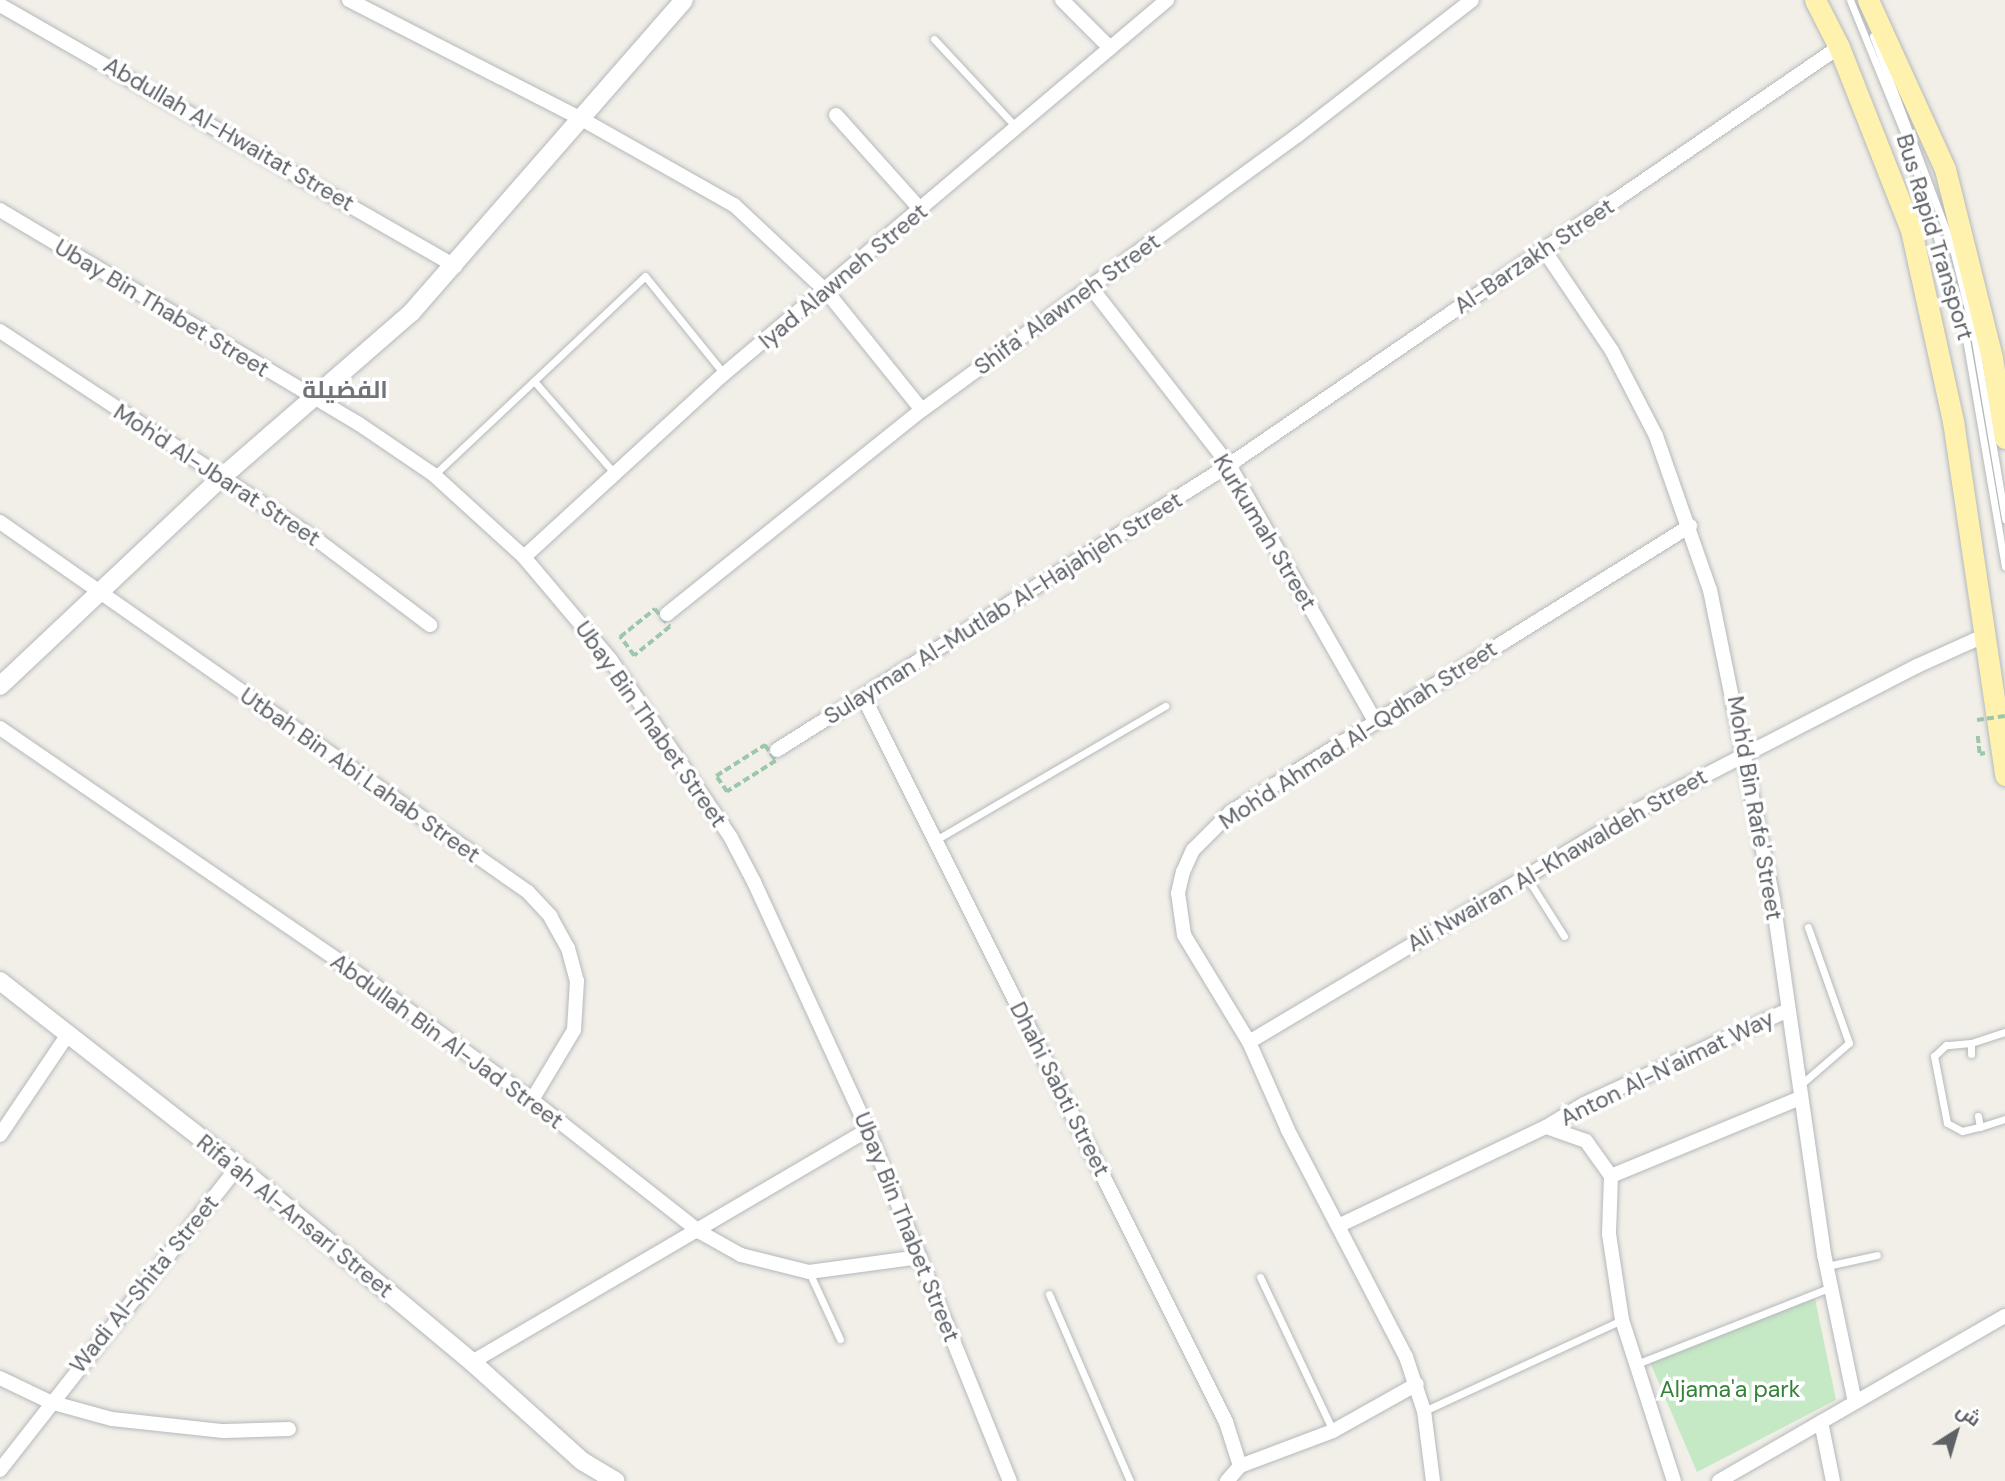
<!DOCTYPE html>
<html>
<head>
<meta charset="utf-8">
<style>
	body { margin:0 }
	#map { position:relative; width:2005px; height:1481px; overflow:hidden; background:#f1efe8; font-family:"DM Sans",Cairo,sans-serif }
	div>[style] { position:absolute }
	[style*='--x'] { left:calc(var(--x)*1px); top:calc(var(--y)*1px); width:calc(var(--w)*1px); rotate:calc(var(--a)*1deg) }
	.green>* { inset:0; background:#c5e8c5 }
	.path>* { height:3.5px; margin-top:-1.75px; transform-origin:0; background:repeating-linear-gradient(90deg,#9cc7a9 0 7px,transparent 0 10.5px) }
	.roads { filter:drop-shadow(0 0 2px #b5b8bc) drop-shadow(0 0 2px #b5b8bc) }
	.service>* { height:7px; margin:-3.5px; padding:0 3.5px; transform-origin:3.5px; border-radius:3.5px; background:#fff }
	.minor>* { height:14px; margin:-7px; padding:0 7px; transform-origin:7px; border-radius:7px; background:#fff }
	.tertiary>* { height:18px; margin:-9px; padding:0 9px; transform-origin:9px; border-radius:9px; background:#fff }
	.primary>* { height:21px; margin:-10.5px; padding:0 10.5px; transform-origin:10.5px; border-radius:10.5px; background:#fff2af }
	.path-bridge>* { height:3.5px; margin-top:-1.75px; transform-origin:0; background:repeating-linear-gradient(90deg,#9cc7a9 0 7px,transparent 0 10.5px) }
	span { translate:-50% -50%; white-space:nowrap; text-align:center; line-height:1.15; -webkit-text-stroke:7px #fff; paint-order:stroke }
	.street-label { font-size:23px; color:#5f6368 }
	.park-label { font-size:23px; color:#348238 }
	.neighbourhood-label { font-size:24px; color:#70757a; font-weight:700 }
	.north { position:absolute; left:1921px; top:1397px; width:70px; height:70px; -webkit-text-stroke:5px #fff; paint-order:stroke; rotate:37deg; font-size:19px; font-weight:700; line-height:28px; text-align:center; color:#5f6368 }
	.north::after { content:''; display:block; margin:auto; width:24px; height:32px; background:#5f6368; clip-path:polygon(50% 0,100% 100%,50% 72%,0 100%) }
</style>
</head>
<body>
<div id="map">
	<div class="green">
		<i style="clip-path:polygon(1814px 1294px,1836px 1400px,1697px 1472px,1649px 1360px)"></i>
	</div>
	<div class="path">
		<i style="--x:655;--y:609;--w:23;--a:50"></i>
		<i style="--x:670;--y:627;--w:46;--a:141.1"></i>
		<i style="--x:634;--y:656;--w:24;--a:-126"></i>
		<i style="--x:620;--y:637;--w:45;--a:-38.7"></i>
		<i style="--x:1978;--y:736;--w:18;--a:84"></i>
		<i style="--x:1980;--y:754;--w:5;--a:-11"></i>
		<i style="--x:765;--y:745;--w:19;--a:55"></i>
		<i style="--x:776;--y:761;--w:58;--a:147.7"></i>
		<i style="--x:727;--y:792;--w:19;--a:-125"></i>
		<i style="--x:716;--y:776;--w:58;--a:-32.3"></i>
	</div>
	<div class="roads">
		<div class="service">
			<i style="--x:1850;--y:0;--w:146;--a:67.8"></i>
			<i style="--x:1905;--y:135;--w:195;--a:72.7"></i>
			<i style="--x:1963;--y:321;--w:249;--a:80.3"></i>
			<i style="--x:1873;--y:36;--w:228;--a:69.4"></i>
			<i style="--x:1953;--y:249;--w:82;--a:76"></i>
			<i style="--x:1973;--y:329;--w:193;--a:80.4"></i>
			<i style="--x:934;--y:39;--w:122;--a:47"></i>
			<i style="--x:534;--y:381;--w:123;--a:48.9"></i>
			<i style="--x:434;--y:475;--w:290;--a:-43.3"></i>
			<i style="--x:645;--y:276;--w:126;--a:51.1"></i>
			<i style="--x:934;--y:841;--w:268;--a:-30.3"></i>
			<i style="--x:1526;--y:876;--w:71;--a:57.7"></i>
			<i style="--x:1971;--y:1043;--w:25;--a:175"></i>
			<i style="--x:1946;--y:1045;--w:16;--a:137"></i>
			<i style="--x:1934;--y:1056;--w:68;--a:79"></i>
			<i style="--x:1947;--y:1123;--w:17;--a:28"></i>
			<i style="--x:1962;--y:1131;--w:18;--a:-13"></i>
			<i style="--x:1971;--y:1054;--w:11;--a:-90"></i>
			<i style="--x:1971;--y:1043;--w:36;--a:-18"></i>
			<i style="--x:1799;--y:1086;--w:66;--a:-40.7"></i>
			<i style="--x:1849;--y:1043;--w:123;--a:-109.5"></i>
			<i style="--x:1978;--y:1116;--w:11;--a:80"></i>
			<i style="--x:1980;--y:1127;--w:26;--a:-18"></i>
			<i style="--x:1827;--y:1266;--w:51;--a:-12.4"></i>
			<i style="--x:809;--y:1272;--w:74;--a:65.2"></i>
			<i style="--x:1260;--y:1277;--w:170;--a:64.6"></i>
			<i style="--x:1049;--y:1294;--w:204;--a:66.6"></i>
			<i style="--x:1634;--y:1365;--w:212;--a:-21.6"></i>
			<i style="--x:1424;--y:1411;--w:218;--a:-24.7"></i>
		</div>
		<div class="minor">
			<i style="--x:349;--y:0;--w:259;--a:27.1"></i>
			<i style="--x:580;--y:118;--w:177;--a:29.5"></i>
			<i style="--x:734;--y:205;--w:127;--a:43.1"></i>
			<i style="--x:827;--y:292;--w:151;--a:51.2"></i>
			<i style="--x:1062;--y:0;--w:68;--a:45"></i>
			<i style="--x:0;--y:5;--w:525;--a:29.84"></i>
			<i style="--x:836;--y:115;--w:127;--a:48.2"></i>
			<i style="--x:0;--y:210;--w:418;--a:30.8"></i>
			<i style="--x:359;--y:424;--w:91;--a:34.2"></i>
			<i style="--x:434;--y:475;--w:122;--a:42.3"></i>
			<i style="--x:524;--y:557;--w:133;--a:49.9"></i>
			<i style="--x:610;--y:659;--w:216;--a:55.9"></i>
			<i style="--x:731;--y:838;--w:50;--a:62.4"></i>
			<i style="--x:754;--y:882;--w:273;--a:65.3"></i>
			<i style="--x:868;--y:1130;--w:379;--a:68"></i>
			<i style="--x:1544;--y:250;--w:122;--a:56"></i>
			<i style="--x:1612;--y:351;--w:96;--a:62.6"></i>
			<i style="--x:1656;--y:436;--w:163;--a:70.7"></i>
			<i style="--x:1710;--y:590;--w:316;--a:78.5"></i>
			<i style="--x:1773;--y:900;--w:358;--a:81.8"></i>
			<i style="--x:1824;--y:1254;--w:151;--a:78.2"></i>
			<i style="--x:1090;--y:286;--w:227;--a:52.2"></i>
			<i style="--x:1229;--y:465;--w:295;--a:60.3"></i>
			<i style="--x:0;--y:331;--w:378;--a:33.4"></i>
			<i style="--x:316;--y:539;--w:143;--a:37"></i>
			<i style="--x:0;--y:522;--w:645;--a:35.02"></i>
			<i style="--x:528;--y:892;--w:33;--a:47"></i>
			<i style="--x:550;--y:916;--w:37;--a:61"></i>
			<i style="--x:568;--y:948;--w:34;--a:75"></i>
			<i style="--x:577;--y:981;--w:49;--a:93.5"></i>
			<i style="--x:574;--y:1030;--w:82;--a:121"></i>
			<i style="--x:524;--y:557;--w:271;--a:-42.5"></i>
			<i style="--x:724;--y:374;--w:580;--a:-40.17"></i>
			<i style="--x:667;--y:614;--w:327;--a:-38.7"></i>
			<i style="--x:922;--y:410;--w:466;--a:-36.2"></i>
			<i style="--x:1298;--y:135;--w:220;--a:-37.8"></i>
			<i style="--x:864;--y:698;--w:809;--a:63.43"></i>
			<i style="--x:1226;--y:1422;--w:46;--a:72.3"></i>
			<i style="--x:1240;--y:1466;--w:20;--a:131"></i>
			<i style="--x:0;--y:728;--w:455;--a:34.5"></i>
			<i style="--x:375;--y:986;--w:194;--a:36"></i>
			<i style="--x:532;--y:1100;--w:214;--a:38.2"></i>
			<i style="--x:700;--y:1232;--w:47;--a:29.3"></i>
			<i style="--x:741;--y:1255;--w:70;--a:14"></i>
			<i style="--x:809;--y:1272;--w:112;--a:-7.7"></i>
			<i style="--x:777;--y:750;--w:534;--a:-32.23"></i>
			<i style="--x:1229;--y:465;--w:739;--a:-34.42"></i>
			<i style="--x:1249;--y:1042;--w:453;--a:-30.8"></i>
			<i style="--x:1638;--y:810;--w:314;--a:-27.3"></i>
			<i style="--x:1917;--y:666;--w:76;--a:-24.2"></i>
			<i style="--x:1546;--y:1127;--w:44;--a:-31.2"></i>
			<i style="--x:1584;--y:1104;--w:225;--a:-24.7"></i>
			<i style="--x:0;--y:1135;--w:122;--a:-56"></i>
			<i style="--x:1611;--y:1176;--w:204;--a:-22.4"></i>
			<i style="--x:1338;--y:1226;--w:230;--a:-25.5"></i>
			<i style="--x:1546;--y:1127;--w:42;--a:19.3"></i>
			<i style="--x:1586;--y:1141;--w:43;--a:54.5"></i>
			<i style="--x:1611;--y:1176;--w:58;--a:92"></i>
			<i style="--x:1609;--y:1234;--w:87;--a:81.4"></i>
			<i style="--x:1622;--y:1320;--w:169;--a:72.1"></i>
			<i style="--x:472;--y:1362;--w:459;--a:-30.4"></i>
			<i style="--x:0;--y:1378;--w:55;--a:25.6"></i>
			<i style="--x:50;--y:1402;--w:64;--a:15.3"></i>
			<i style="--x:112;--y:1419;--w:112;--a:6.2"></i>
			<i style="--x:223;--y:1431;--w:66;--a:-1.7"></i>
			<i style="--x:1821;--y:1422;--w:60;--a:78.5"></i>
			<i style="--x:1240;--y:1466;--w:99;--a:-20.6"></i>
			<i style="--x:1333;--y:1431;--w:96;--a:-29.2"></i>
			<i style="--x:0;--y:1470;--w:385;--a:-51.9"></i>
			<i style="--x:1433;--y:1481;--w:71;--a:-97.3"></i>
			<i style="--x:1424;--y:1411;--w:57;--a:-108.4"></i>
			<i style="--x:1406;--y:1357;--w:256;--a:-117.5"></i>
			<i style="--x:1288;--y:1130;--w:96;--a:-113.9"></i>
			<i style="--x:1249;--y:1042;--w:125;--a:-121.3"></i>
			<i style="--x:1184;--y:935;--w:42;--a:-98.1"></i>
			<i style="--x:1178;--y:893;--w:22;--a:-77"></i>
			<i style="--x:1183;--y:872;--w:24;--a:-66"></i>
			<i style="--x:1193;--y:850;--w:54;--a:-45"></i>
			<i style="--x:1231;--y:812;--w:541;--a:-31.93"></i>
			<i style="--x:1719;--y:1481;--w:330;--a:-30"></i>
		</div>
		<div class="tertiary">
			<i style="--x:0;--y:686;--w:303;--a:-43.3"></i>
			<i style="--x:221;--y:478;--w:252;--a:-41"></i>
			<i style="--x:411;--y:313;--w:415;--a:-48.9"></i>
			<i style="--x:0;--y:981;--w:302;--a:38"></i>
			<i style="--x:238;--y:1167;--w:305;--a:39.8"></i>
			<i style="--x:472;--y:1362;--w:148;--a:42"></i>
			<i style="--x:582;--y:1461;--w:39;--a:31"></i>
		</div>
		<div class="primary">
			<i style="--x:1815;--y:0;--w:53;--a:62.9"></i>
			<i style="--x:1839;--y:47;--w:197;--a:68.5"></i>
			<i style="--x:1911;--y:230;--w:196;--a:77.6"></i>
			<i style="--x:1953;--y:421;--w:358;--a:81.6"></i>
			<i style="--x:1868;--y:0;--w:186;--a:65.5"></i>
			<i style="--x:1945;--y:169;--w:195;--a:76"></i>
			<i style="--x:1992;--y:358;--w:81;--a:80.8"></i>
		</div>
	</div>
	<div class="path-bridge">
		<i style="--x:1977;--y:720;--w:28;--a:-8"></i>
	</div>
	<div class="street-label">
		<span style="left:229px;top:134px;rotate:30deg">Abdullah Al-Hwaitat Street</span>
		<span style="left:1935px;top:237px;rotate:73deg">Bus Rapid Transport</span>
		<span style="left:1534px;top:256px;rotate:-34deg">Al-Barzakh Street</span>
		<span style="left:843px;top:276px;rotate:-40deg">Iyad Alawneh Street</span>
		<span style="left:1067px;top:304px;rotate:-36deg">Shifa' Alawneh Street</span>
		<span style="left:162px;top:308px;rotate:31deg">Ubay Bin Thabet Street</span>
		<span style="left:217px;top:475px;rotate:33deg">Moh'd Al-Jbarat Street</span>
		<span style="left:1265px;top:532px;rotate:59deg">Kurkumah Street</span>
		<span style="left:1003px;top:608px;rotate:-32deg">Sulayman Al-Mutlab Al-Hajahjeh Street</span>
		<span style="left:651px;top:724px;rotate:55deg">Ubay Bin Thabet Street</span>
		<span style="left:1358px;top:735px;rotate:-33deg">Moh'd Ahmad Al-Qdhah Street</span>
		<span style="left:360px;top:775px;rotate:35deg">Utbah Bin Abi Lahab Street</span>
		<span style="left:1755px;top:808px;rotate:80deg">Moh'd Bin Rafe' Street</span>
		<span style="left:1557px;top:860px;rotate:-30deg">Ali Nwairan Al-Khawaldeh Street</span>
		<span style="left:447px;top:1041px;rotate:36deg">Abdullah Bin Al-Jad Street</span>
		<span style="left:1667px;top:1068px;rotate:-26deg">Anton Al-N'aimat Way</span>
		<span style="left:1060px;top:1089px;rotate:63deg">Dhahi Sabti Street</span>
		<span style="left:295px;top:1216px;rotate:39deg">Rifa'ah Al-Ansari Street</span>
		<span style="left:907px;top:1227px;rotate:68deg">Ubay Bin Thabet Street</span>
		<span style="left:144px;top:1284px;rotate:-51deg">Wadi Al-Shita' Street</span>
	</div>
	<div class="park-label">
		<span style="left:1730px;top:1389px">Aljama'a park</span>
	</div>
	<div class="neighbourhood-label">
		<span style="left:345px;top:390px">الفضيلة</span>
	</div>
	<div class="north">ش</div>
</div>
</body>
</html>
